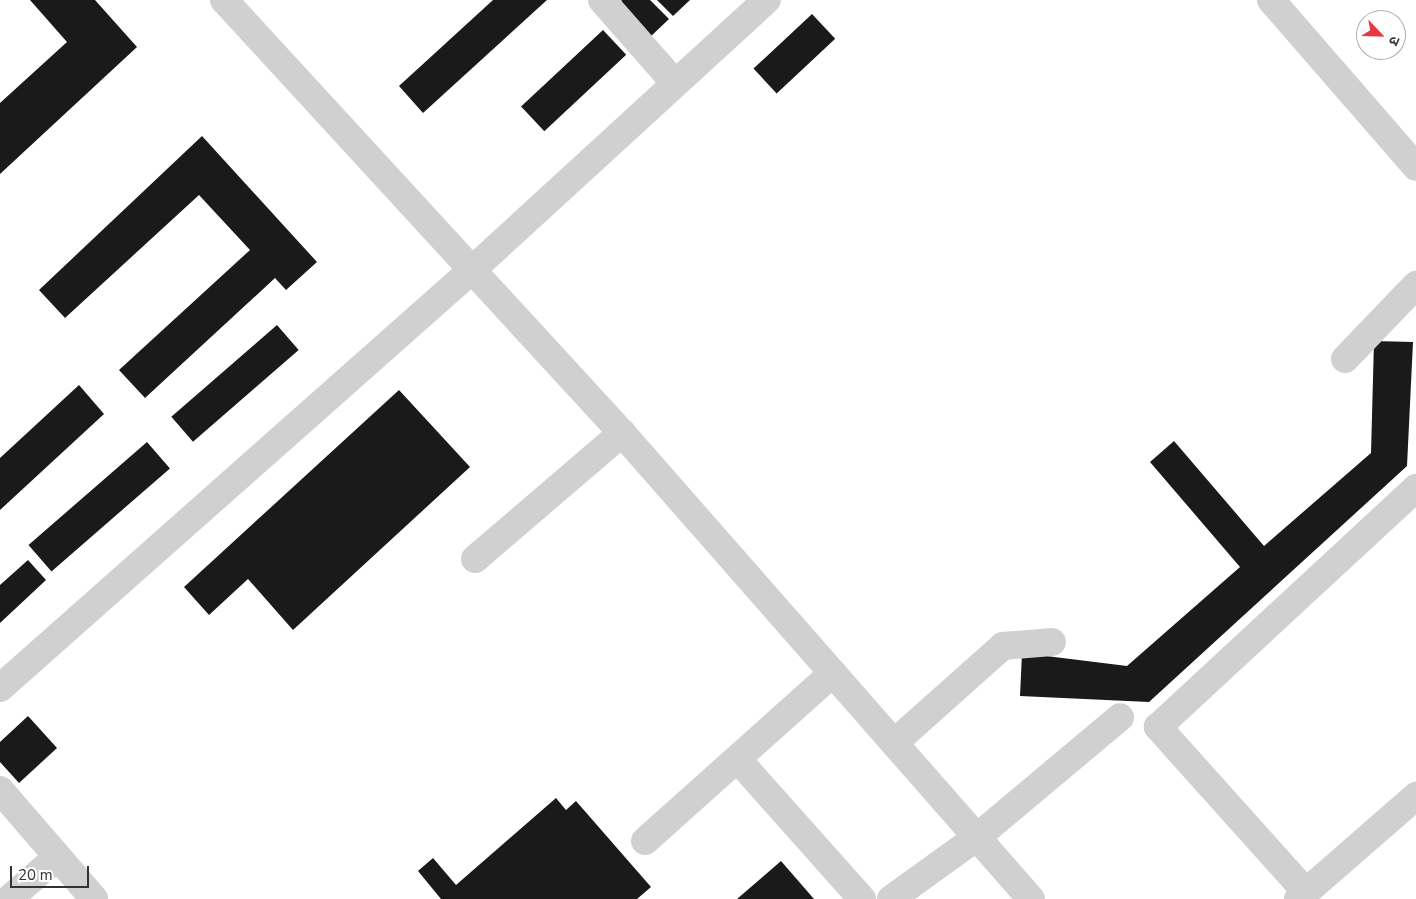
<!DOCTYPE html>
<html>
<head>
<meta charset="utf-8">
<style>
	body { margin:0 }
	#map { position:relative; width:1416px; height:899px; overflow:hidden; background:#fff; font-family:"Nunito Sans","Noto Sans Devanagari",sans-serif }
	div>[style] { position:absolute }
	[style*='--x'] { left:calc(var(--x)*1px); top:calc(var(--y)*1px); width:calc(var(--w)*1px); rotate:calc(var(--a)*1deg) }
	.building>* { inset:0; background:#1a1a1a; transform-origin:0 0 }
	.minor>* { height:28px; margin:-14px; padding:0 14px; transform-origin:14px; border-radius:14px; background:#d0d0d0 }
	span { translate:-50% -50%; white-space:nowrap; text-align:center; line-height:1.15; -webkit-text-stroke:5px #fff; paint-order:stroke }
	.north { position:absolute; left:1356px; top:10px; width:50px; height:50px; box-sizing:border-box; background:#fff; border:1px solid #adadad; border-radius:50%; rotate:114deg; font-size:14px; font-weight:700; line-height:20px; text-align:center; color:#333 }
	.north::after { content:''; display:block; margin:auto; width:18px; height:22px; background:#e63946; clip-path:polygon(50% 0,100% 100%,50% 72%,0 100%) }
	.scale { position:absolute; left:10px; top:866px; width:79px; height:22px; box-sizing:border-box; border:2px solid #333; border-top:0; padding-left:6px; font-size:15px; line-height:18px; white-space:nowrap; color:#333; -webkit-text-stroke:4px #fff; paint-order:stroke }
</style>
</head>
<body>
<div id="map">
	<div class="building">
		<i style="clip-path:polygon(30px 0,95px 0,137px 47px,0 174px,0 103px,67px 42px)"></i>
		<i style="clip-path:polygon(493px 0,547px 0,423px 113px,399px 86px)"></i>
		<i style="clip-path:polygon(622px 0,650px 0,669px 19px,648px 39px,616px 6px)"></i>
		<i style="clip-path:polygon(657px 0,690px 0,673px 16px)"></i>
		<i style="left:812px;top:14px;width:34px;height:80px;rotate:47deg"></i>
		<i style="left:603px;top:30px;width:34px;height:112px;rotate:47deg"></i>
		<i style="clip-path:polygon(202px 136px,317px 262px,286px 290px,275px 278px,145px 398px,119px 370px,250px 250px,199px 195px,65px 318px,39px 290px)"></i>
		<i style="left:277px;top:325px;width:33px;height:140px;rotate:49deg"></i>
		<i style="clip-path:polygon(1374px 341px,1413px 342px,1407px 466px,1149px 702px,1020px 696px,1022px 653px,1127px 666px,1240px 567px,1150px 462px,1174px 441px,1264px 546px,1371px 453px)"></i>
		<i style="clip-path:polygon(79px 385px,104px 414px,0 510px,0 458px)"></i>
		<i style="clip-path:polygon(399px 390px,470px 467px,293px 630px,248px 579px,209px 615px,184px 587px)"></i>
		<i style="left:147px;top:442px;width:35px;height:157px;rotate:49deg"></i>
		<i style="clip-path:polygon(28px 560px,46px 580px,0 623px,0 585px)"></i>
		<i style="clip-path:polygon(28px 716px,57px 748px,19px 783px,0 762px,0 742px)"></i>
		<i style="clip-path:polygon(556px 798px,566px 810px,576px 801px,651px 887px,637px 899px,441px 899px,418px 871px,433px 858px,456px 885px)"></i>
		<i style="clip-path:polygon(781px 861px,814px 899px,737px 899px)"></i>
	</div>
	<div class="minor">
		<i style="--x:224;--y:0;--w:588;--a:47.41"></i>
		<i style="--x:622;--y:433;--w:620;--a:48.73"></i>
		<i style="--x:602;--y:0;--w:111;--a:48.7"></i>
		<i style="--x:1271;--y:0;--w:221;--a:49"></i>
		<i style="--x:1345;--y:359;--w:103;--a:-46.2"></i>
		<i style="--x:475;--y:559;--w:194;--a:-40.6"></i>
		<i style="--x:0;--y:688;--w:630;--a:-41.53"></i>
		<i style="--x:472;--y:270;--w:400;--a:-42.5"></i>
		<i style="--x:894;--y:743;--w:146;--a:-41.7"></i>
		<i style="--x:1003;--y:646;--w:49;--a:-4.7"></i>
		<i style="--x:739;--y:761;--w:185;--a:48.3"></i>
		<i style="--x:0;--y:790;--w:144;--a:49.2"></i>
		<i style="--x:645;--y:841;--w:252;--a:-41.8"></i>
		<i style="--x:1306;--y:892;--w:222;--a:-131.9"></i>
		<i style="--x:1158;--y:727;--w:352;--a:-42.8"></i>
		<i style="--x:9;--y:899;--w:62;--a:-41.1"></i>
		<i style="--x:891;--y:899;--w:105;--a:-35.7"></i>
		<i style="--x:976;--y:838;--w:188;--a:-40"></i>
		<i style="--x:1298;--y:899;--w:157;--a:-41.1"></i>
	</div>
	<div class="north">उ</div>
	<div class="scale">20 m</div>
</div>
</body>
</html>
